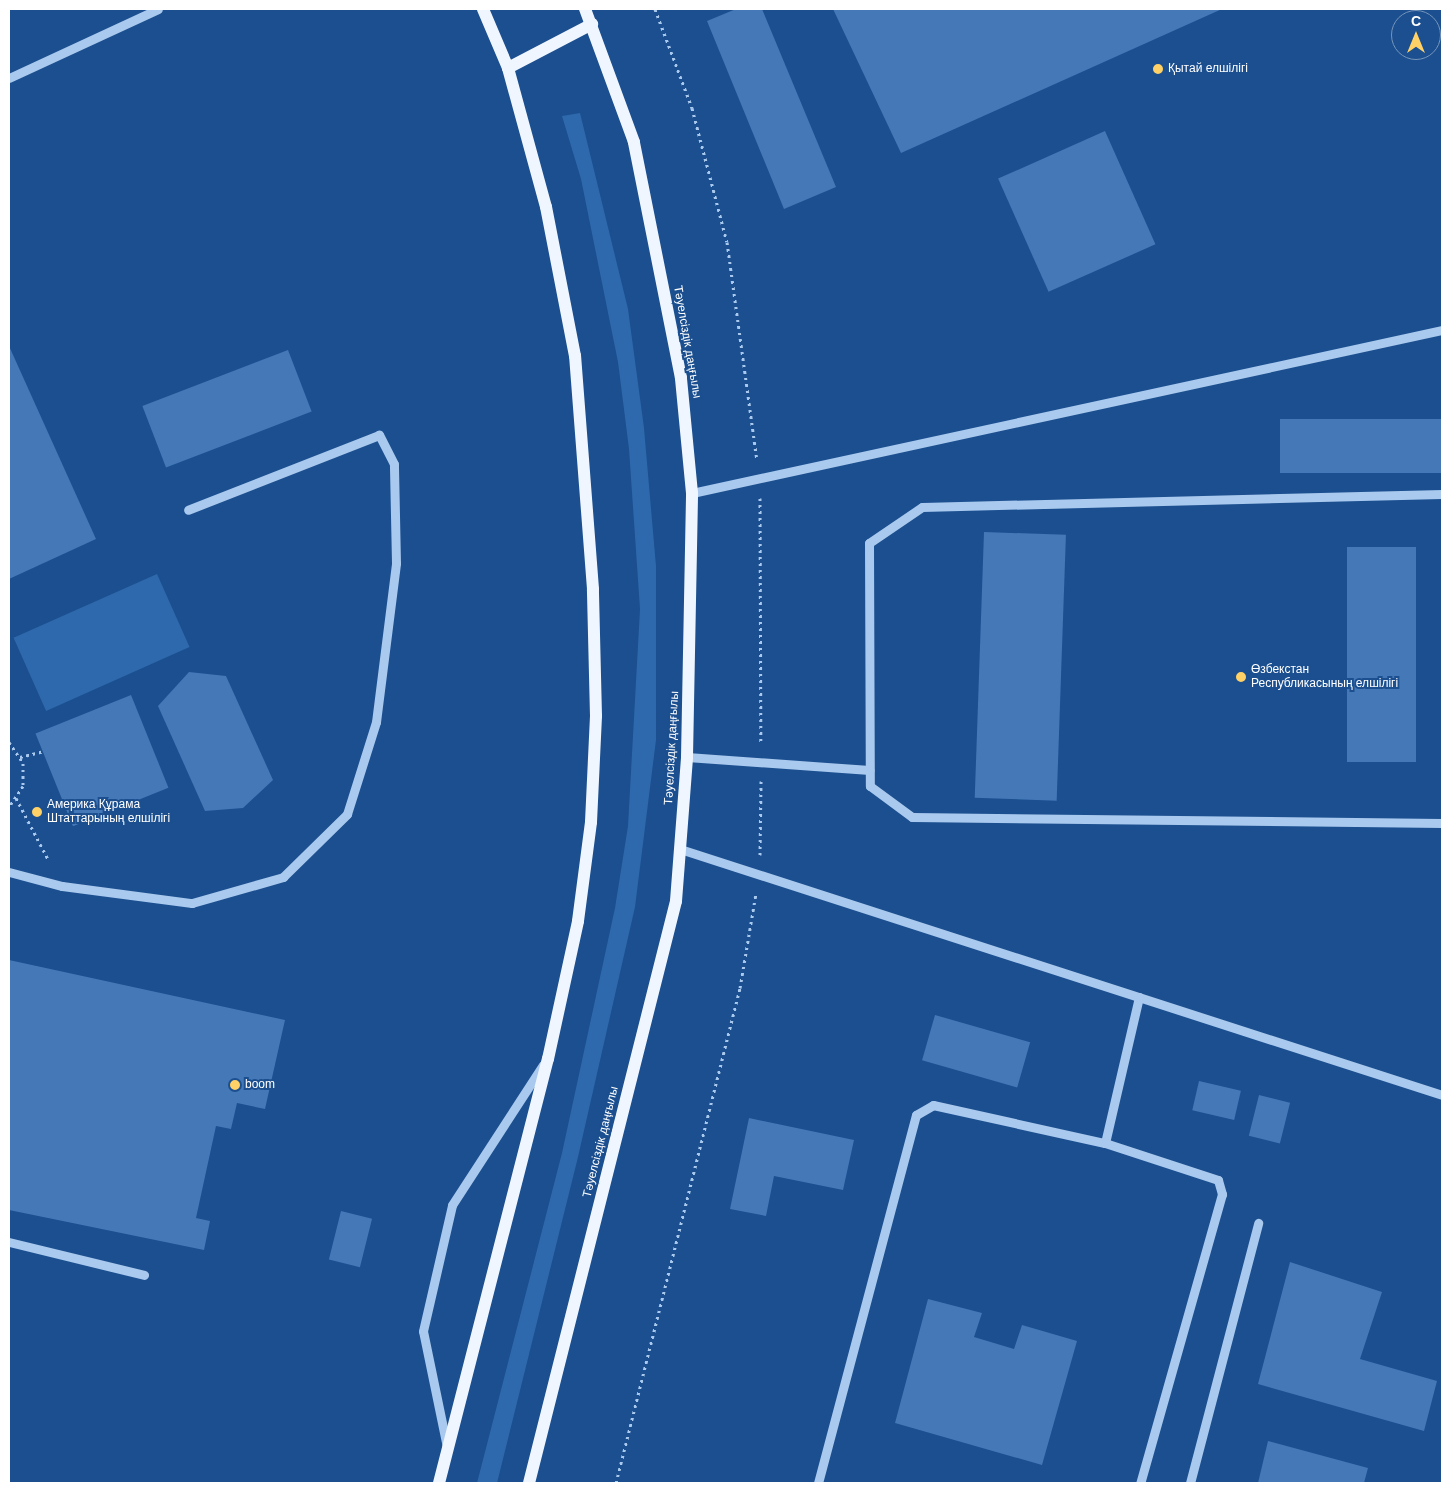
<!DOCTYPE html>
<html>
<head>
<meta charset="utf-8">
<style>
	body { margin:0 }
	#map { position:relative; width:1451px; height:1492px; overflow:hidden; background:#1b4f8f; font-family:Helvetica,sans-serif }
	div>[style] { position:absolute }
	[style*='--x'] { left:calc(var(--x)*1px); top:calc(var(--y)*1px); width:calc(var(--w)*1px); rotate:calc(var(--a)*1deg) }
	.green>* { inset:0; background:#2e69ad; transform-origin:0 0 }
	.building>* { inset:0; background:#4478b7; transform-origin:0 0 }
	.path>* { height:3px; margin-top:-1.5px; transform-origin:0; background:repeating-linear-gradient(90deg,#a9c9ee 0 2.5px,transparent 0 6.5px) }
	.minor>* { height:9px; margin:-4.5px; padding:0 4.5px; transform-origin:4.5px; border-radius:4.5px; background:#a9c9ee }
	.major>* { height:12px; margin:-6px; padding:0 6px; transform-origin:6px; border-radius:6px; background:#f0f6ff }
	.dots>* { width:14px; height:14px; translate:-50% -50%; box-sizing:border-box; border:2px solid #1b4f8f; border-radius:50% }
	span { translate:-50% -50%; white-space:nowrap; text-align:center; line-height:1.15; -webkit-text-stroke:4px #1b4f8f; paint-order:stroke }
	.poi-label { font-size:12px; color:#fff }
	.left { translate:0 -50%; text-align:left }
	.street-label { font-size:12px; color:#fff }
	.frame { position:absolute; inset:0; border:10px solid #fff; pointer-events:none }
	.north { position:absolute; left:1391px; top:10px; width:50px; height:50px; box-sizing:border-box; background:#1b4f8f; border:1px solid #7695bc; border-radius:50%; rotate:0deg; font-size:14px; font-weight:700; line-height:20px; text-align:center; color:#fff }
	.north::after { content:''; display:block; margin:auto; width:18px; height:22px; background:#ffd166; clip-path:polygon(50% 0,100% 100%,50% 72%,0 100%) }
</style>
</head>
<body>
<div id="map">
	<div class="green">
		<i style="clip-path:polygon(580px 113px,628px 309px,644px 428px,656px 566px,656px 740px,635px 907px,578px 1157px,497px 1483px,477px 1483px,562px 1153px,615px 908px,628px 826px,640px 609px,629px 449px,618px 362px,581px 179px,562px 116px)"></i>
		<i style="left:157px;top:574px;width:80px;height:157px;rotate:66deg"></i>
	</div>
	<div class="building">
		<i style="clip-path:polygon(736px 9px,762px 9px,836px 187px,784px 209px,707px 21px)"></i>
		<i style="clip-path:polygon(833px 9px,1222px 9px,901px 153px)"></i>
		<i style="left:1105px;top:131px;width:124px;height:117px;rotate:66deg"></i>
		<i style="clip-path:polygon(9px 346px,96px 539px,9px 579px)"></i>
		<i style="left:288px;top:350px;width:66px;height:156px;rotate:69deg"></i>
		<i style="left:1280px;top:419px;width:162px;height:54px"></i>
		<i style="left:984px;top:532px;width:82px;height:266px;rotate:2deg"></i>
		<i style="left:1347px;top:547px;width:69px;height:215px"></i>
		<i style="clip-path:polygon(189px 672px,226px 676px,273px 780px,243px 808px,205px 811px,158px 706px)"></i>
		<i style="left:131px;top:695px;width:100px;height:103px;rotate:68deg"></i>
		<i style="clip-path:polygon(9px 960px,285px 1020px,265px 1109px,237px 1103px,231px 1129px,216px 1126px,196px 1218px,210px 1221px,204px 1250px,9px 1210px)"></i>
		<i style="left:935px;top:1015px;width:99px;height:47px;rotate:16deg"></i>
		<i style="left:1199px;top:1081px;width:43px;height:30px;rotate:13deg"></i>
		<i style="left:1259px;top:1095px;width:32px;height:42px;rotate:14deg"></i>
		<i style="clip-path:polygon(749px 1118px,854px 1140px,843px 1190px,774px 1176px,766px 1216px,730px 1209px)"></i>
		<i style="left:341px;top:1211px;width:32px;height:50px;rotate:14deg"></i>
		<i style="clip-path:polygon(1290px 1262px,1382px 1292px,1360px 1359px,1437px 1381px,1424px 1431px,1258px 1384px)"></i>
		<i style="clip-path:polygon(928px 1299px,982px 1313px,974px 1337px,1014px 1349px,1022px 1325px,1077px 1341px,1042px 1465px,895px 1423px)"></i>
		<i style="clip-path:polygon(1268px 1441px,1368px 1468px,1364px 1483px,1258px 1483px)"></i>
	</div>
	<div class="path">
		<i style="--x:655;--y:9;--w:106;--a:69.5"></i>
		<i style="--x:692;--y:108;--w:138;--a:75.4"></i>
		<i style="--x:727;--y:242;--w:220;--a:82.2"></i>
		<i style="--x:760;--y:498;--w:244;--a:89.8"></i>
		<i style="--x:9;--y:742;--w:25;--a:56"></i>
		<i style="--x:23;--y:763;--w:23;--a:90"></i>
		<i style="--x:23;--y:786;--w:25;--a:124"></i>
		<i style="--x:20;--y:757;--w:25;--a:-14"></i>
		<i style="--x:16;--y:798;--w:71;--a:62.4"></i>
		<i style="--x:760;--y:855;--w:74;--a:-89.2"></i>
		<i style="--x:616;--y:1483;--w:510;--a:-75.94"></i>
		<i style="--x:740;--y:988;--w:96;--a:-80.4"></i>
	</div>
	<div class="minor">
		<i style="--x:9;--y:78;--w:164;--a:-24.8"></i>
		<i style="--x:692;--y:493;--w:768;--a:-12.26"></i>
		<i style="--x:1442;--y:494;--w:520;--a:178.57"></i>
		<i style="--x:922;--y:507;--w:64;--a:145.8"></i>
		<i style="--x:869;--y:543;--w:243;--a:89.8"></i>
		<i style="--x:870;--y:786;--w:52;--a:36.4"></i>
		<i style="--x:912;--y:817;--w:530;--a:0.65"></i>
		<i style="--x:687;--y:757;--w:183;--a:4.1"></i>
		<i style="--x:680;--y:849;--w:801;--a:17.89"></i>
		<i style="--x:9;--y:872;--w:55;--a:14.8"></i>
		<i style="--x:62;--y:886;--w:131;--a:7.5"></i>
		<i style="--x:192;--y:903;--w:95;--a:-15.9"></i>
		<i style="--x:283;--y:877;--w:90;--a:-44.5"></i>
		<i style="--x:347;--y:814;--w:96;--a:-72.5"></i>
		<i style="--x:376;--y:722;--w:160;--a:-82.8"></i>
		<i style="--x:396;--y:563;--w:99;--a:-91.2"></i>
		<i style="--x:394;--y:464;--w:33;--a:-117"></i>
		<i style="--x:379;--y:435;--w:205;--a:158.6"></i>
		<i style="--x:1105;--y:1143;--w:150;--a:-76.9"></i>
		<i style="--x:9;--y:1242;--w:139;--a:13.7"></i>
		<i style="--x:447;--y:1447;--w:118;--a:-101.7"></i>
		<i style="--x:423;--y:1331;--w:129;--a:-77"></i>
		<i style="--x:452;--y:1205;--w:167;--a:-57"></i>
		<i style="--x:818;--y:1483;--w:381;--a:-75.1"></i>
		<i style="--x:916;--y:1115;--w:20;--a:-30"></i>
		<i style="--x:933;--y:1105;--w:176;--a:12.5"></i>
		<i style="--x:1105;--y:1143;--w:119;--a:18.1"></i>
		<i style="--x:1218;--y:1180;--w:15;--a:74"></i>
		<i style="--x:1222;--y:1194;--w:300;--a:105.8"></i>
		<i style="--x:1190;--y:1483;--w:269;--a:-75.3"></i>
	</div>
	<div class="major">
		<i style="--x:508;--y:68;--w:95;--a:-27.6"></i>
		<i style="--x:439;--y:1483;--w:438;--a:-75.6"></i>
		<i style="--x:548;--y:1059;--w:141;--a:-77.7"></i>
		<i style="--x:578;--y:921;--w:100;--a:-82.5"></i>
		<i style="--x:591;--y:822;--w:106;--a:-87.3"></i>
		<i style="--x:596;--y:716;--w:127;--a:-91.4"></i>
		<i style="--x:593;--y:589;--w:234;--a:-94.4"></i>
		<i style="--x:575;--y:356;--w:152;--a:-101"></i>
		<i style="--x:546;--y:207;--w:144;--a:-105.3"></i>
		<i style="--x:508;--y:68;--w:64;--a:-113"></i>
		<i style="--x:529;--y:1483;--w:600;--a:-75.82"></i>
		<i style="--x:676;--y:901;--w:144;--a:-85.6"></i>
		<i style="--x:687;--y:757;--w:264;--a:-88.9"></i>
		<i style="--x:692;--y:493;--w:116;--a:-95.5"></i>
		<i style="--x:681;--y:378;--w:241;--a:-101.3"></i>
		<i style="--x:634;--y:142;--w:142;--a:-110.2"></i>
	</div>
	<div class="dots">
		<i style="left:1158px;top:69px;background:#ffd166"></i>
		<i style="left:1241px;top:677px;background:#ffd166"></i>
		<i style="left:37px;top:812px;background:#ffd166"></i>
		<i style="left:235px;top:1085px;background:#ffd166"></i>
	</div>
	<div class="poi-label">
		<span class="left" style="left:1168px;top:69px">Қытай елшілігі</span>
		<span class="left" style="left:1251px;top:677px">Өзбекстан<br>Республикасының елшілігі</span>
		<span class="left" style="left:47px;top:812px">Америка Құрама<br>Штаттарының елшілігі</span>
		<span class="left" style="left:245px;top:1085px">boom</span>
	</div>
	<div class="street-label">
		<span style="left:687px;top:342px;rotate:80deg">Тәуелсіздік даңғылы</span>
		<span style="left:672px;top:748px;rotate:-87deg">Тәуелсіздік даңғылы</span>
		<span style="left:601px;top:1142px;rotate:-76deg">Тәуелсіздік даңғылы</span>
	</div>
	<div class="frame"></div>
	<div class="north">С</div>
</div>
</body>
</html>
